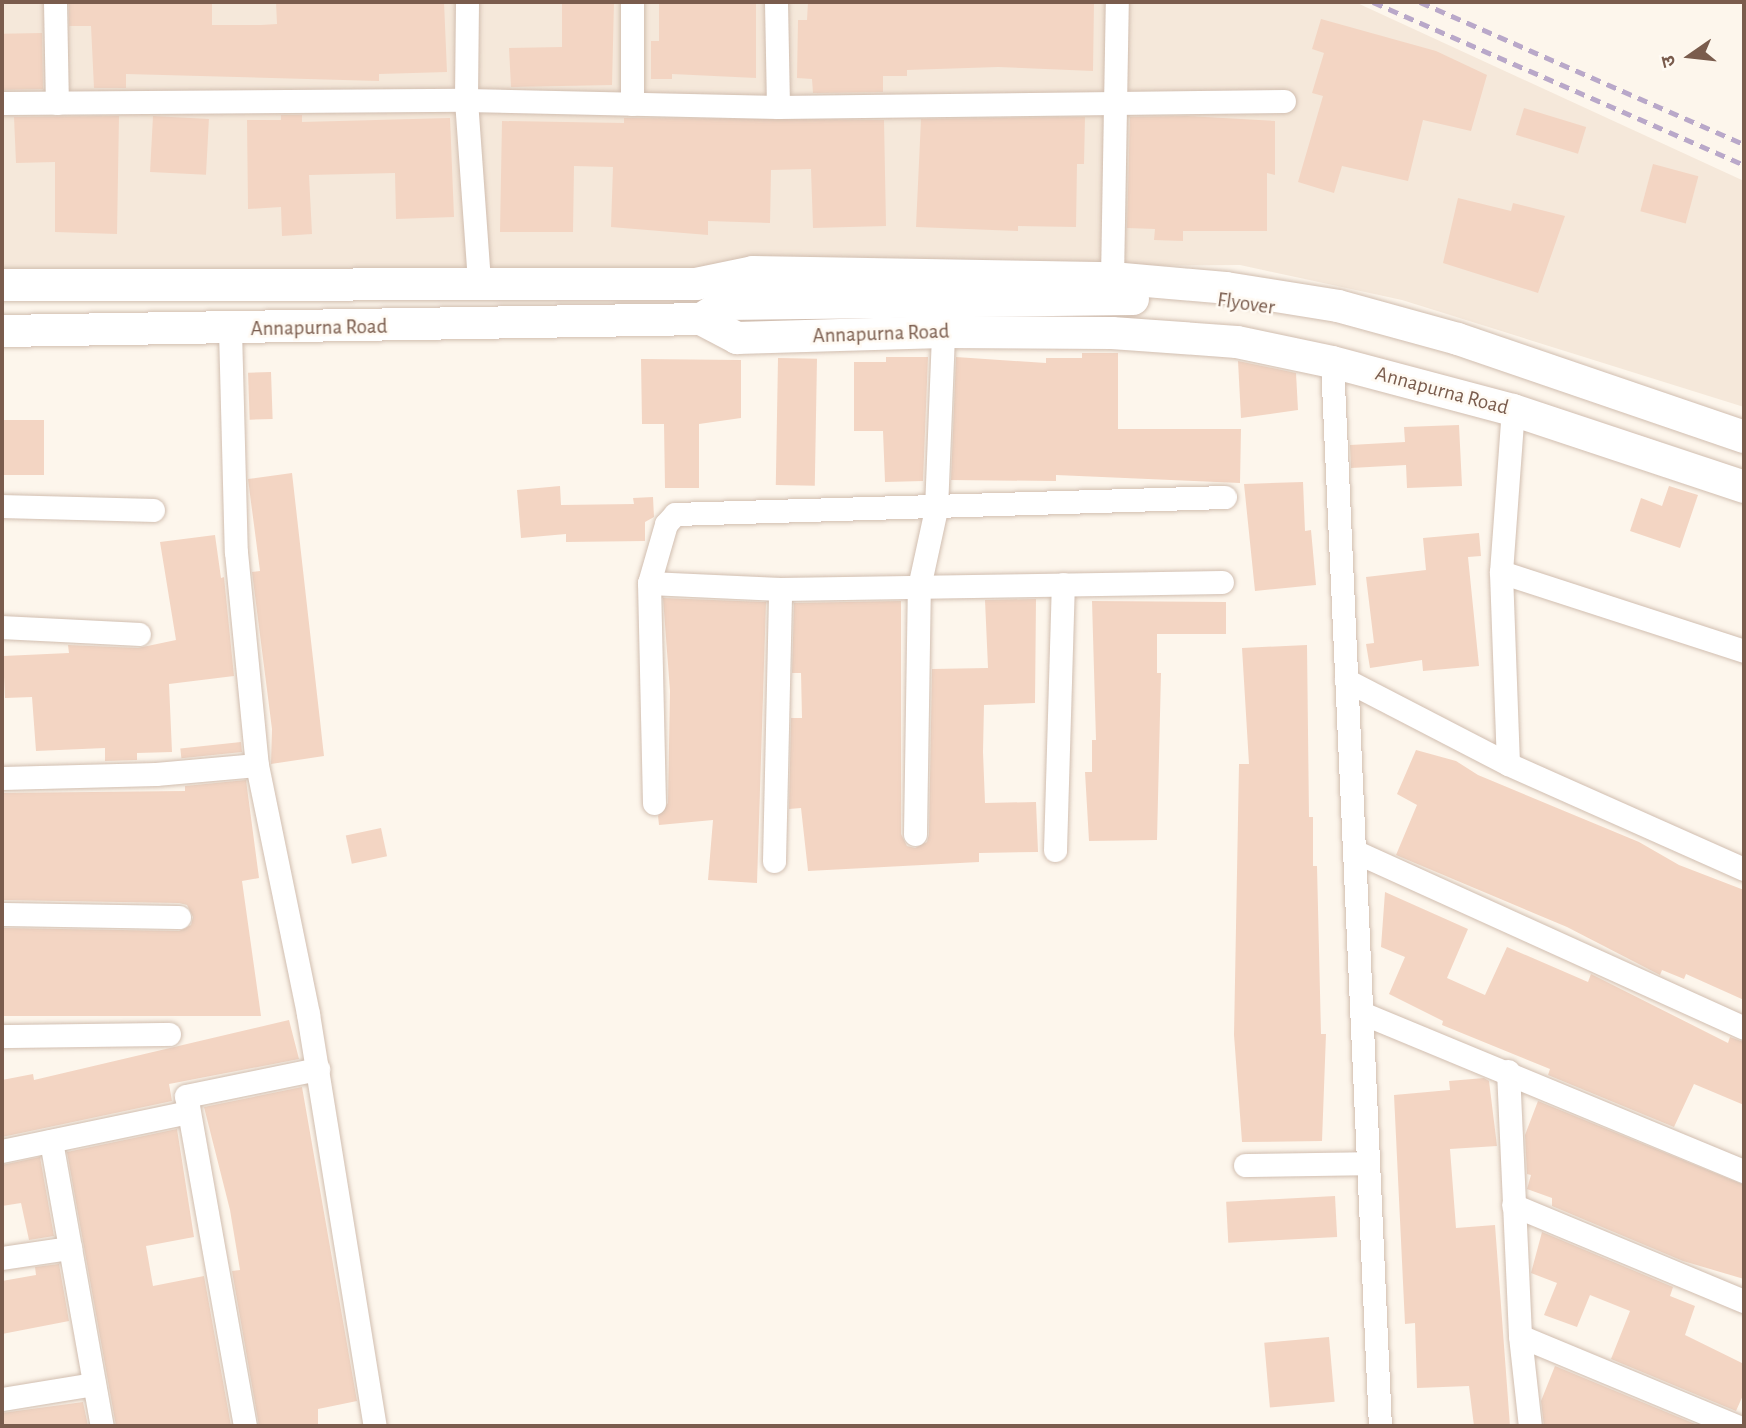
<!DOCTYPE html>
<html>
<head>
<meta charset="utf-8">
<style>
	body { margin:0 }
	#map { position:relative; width:1746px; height:1428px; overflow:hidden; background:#fdf6ec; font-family:"Alegreya Sans","Noto Sans Devanagari",sans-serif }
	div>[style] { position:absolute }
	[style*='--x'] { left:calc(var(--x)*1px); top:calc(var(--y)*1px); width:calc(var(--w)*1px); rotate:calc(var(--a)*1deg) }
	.residential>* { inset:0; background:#f5e8da }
	.building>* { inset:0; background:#f3d5c3; transform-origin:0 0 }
	.roads { filter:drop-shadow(0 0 2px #d1beb0) drop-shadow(0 0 2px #d1beb0) }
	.street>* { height:23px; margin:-11.5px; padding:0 11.5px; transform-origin:11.5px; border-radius:11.5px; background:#fff }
	.secondary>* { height:32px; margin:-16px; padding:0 16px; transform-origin:16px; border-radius:16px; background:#fff }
	.rail>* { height:5px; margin-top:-2.5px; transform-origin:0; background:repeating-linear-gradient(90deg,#b9a8c9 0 10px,transparent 0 17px) }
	span { translate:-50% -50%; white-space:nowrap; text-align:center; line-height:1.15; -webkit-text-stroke:5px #fffaf3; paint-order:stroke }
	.street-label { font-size:21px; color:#7a5c4d }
	.frame { position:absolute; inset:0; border:4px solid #7a5c4d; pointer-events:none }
	.north { position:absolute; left:1655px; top:21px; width:70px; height:70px; -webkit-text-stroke:5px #fffaf3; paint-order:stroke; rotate:256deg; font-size:19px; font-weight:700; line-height:28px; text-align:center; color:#7a5c4d }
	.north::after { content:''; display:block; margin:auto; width:24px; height:32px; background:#7a5c4d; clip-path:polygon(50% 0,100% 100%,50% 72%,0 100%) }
</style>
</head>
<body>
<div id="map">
	<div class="residential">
		<i style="clip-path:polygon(2px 2px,1355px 2px,1744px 181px,1744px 407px,1402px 300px,1240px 265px,2px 274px)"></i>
	</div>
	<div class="building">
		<i style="clip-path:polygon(69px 2px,212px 2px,212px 25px,261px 25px,277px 24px,276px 2px,444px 2px,447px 72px,379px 74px,379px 81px,126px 74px,126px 88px,94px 88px,91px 26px,69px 26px)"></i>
		<i style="clip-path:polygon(562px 2px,614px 2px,612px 85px,511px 87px,509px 48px,562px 47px)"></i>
		<i style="clip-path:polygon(659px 2px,756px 2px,756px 78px,672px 74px,672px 79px,651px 79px,651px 41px,659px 41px)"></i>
		<i style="clip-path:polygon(808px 2px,1094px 2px,1093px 71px,998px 67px,907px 70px,907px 76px,883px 76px,883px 92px,813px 93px,812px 79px,797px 78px,798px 20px,807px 20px)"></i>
		<i style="clip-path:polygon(1321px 19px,1436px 51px,1487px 75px,1471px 131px,1423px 120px,1408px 181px,1342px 166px,1334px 193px,1298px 182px,1323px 96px,1312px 93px,1324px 53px,1312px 49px)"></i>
		<i style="left:42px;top:33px;width:56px;height:40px;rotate:89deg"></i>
		<i style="left:1524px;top:108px;width:65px;height:28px;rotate:17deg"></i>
		<i style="clip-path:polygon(281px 115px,302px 115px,302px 122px,450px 118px,454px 217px,396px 219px,395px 173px,309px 175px,312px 234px,282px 236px,281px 207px,248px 209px,247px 120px,281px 120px)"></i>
		<i style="clip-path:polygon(119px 116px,117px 234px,55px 232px,55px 162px,16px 163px,14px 117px)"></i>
		<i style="left:153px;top:116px;width:56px;height:56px;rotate:3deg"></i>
		<i style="clip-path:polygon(1187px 116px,1275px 121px,1275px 175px,1267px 173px,1267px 231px,1183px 231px,1183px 241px,1154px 240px,1155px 229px,1127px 228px,1130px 117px)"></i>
		<i style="clip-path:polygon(1085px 117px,1084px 164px,1077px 164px,1076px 227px,1018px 226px,1018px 231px,916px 227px,921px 119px)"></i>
		<i style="clip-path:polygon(624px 118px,884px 120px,886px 226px,813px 228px,811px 169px,771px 170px,770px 223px,708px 221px,708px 235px,611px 227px,613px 167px,574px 166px,573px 232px,500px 232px,502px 121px,624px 123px)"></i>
		<i style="left:1653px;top:164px;width:47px;height:49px;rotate:15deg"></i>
		<i style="clip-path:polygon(1458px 198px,1511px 211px,1513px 203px,1565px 216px,1538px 293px,1443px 263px)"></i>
		<i style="clip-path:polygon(1082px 353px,1118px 353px,1118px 429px,1241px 429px,1240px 483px,1056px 475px,1056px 481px,951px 480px,956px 357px,1046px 363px,1046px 358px,1082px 358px)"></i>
		<i style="clip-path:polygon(886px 357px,928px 357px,923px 481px,885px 482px,883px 431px,854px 431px,854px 362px,886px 362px)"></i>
		<i style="left:778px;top:358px;width:39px;height:127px;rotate:1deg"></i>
		<i style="clip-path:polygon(641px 359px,741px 360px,741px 418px,699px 424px,699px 488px,665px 488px,664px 424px,642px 424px)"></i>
		<i style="clip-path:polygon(1238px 361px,1296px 373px,1298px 410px,1241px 418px)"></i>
		<i style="left:271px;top:372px;width:47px;height:23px;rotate:88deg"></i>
		<i style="left:2px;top:420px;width:42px;height:55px"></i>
		<i style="clip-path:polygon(1459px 425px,1462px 486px,1407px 488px,1406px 465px,1351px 468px,1350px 445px,1405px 442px,1404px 427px)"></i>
		<i style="clip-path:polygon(292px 473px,324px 756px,271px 764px,272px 729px,252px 572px,260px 571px,248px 479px)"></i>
		<i style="clip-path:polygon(1303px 482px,1305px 531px,1311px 530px,1316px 585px,1255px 591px,1244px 484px)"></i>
		<i style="clip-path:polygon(560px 486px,561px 505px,634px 504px,633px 498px,653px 497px,654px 517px,645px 522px,645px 541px,566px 542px,566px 534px,521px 538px,517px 490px)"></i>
		<i style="clip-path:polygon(1669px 486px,1698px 495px,1680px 548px,1630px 531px,1641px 498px,1662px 506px)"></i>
		<i style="clip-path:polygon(1479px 533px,1481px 556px,1468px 557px,1479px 666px,1423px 671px,1422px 660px,1370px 668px,1366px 644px,1374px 643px,1366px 577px,1426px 570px,1423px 538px)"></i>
		<i style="clip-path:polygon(215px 535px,221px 578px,224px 577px,234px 676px,169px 684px,172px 752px,137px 753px,137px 760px,105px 761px,105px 748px,36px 751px,32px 697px,5px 698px,3px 656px,69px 653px,68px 645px,138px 648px,176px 640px,160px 542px)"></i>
		<i style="clip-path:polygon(663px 598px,766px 602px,757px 883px,708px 880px,713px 820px,659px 825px,658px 816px,668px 803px,670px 691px)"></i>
		<i style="clip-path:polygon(1036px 599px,1035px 703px,984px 705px,983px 752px,985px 803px,1036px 802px,1038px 852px,979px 853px,979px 862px,808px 871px,801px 808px,789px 809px,791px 718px,802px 718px,801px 673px,792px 673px,794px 603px,901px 601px,901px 834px,907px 846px,915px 848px,927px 842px,929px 834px,932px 669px,988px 668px,985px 600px)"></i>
		<i style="clip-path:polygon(1092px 601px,1226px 602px,1226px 634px,1157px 634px,1157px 673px,1161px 673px,1157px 840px,1089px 841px,1085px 772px,1092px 772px,1092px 740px,1096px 740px)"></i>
		<i style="clip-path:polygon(1307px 645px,1309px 817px,1313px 817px,1313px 866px,1317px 866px,1321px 1034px,1326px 1034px,1322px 1141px,1242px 1142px,1234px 1035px,1239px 764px,1249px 764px,1242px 648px)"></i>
		<i style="left:241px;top:742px;width:10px;height:61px;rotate:84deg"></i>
		<i style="clip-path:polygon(1416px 750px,1456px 761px,1478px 775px,1639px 842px,1679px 865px,1744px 890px,1744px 1000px,1686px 974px,1684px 979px,1662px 970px,1660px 975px,1567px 927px,1396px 855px,1417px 805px,1397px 794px)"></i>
		<i style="clip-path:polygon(246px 780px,259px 878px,242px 881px,261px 1016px,2px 1016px,2px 928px,179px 931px,191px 925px,193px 917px,187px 905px,179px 903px,2px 900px,2px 793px,185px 791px,185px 786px)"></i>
		<i style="left:381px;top:828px;width:29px;height:36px;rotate:78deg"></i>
		<i style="clip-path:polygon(1385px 892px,1468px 929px,1447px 978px,1485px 995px,1507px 947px,1588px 982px,1591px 974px,1728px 1043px,1730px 1037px,1744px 1042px,1744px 1105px,1694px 1084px,1674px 1127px,1548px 1075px,1550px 1069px,1442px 1025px,1443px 1021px,1389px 994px,1405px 957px,1381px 947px)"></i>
		<i style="clip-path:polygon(289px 1020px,299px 1059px,169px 1084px,172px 1101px,2px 1137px,2px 1080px,33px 1074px,34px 1080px)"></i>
		<i style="clip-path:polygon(1484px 1078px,1489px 1081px,1497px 1146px,1450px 1149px,1456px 1228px,1495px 1225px,1510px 1426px,1474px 1426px,1469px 1386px,1417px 1388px,1415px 1323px,1405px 1324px,1394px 1095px,1450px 1090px,1449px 1081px)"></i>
		<i style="clip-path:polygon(302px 1087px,357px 1401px,318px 1409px,318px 1426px,259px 1426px,232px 1271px,240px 1270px,230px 1210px,204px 1107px)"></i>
		<i style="clip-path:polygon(1538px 1101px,1744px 1185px,1744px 1279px,1683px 1261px,1552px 1206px,1552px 1198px,1527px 1189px,1531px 1175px,1527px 1174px,1525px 1135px)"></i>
		<i style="clip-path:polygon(177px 1129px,194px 1237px,146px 1246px,153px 1286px,204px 1276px,231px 1426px,116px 1426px,67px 1152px)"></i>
		<i style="clip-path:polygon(40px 1157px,54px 1236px,29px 1240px,21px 1203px,2px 1206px,2px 1165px)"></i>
		<i style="left:1335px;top:1196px;width:41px;height:109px;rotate:87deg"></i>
		<i style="clip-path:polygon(1542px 1232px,1673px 1287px,1670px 1296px,1695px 1306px,1685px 1335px,1744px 1364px,1744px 1393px,1736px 1411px,1611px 1359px,1630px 1311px,1590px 1295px,1577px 1327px,1544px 1315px,1557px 1283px,1531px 1273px)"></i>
		<i style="clip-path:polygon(59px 1264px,69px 1321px,2px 1334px,2px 1281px,36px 1275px,35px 1267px)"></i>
		<i style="left:1329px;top:1337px;width:65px;height:65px;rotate:85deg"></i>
		<i style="clip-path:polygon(1555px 1366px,1700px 1426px,1544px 1426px,1541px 1401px)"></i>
		<i style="clip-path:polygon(83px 1402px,88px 1426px,2px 1426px,2px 1413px)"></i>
	</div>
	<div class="roads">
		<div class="street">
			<i style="--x:55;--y:2;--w:101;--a:88.9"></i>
			<i style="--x:467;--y:2;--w:98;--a:90.6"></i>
			<i style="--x:466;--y:100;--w:182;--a:85.9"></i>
			<i style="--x:632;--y:2;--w:102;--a:90"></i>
			<i style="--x:776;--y:2;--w:105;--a:88.9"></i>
			<i style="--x:2;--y:103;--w:464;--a:-0.4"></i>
			<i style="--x:466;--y:100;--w:312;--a:1.3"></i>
			<i style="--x:778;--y:107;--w:506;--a:-0.68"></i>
			<i style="--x:1112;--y:278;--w:276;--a:-89"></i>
			<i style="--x:230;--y:330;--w:222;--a:88.5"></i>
			<i style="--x:236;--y:552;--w:214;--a:84.4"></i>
			<i style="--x:257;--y:765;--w:254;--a:78.4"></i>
			<i style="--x:308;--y:1014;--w:417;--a:80.8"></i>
			<i style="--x:1332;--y:362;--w:1065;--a:87.42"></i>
			<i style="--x:2;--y:506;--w:151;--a:1.5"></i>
			<i style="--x:1501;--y:572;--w:256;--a:18"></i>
			<i style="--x:649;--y:583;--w:131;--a:2.6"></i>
			<i style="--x:780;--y:589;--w:442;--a:-0.9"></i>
			<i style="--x:2;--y:627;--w:137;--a:2.9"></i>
			<i style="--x:1346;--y:680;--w:182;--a:27.4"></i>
			<i style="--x:1508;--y:764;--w:258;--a:24"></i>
			<i style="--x:1508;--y:764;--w:192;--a:-92.1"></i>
			<i style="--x:1501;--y:572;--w:162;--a:-85.8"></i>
			<i style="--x:2;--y:778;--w:154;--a:-1.5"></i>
			<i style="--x:156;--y:774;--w:101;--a:-5.1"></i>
			<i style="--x:654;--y:803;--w:220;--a:-91.3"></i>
			<i style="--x:649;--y:583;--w:61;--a:-73.9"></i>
			<i style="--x:666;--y:524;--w:13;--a:-48"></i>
			<i style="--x:675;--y:514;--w:550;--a:-1.77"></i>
			<i style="--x:915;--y:834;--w:247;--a:-89.1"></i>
			<i style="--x:919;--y:587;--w:80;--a:-77.7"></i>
			<i style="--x:936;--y:509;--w:177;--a:-87.7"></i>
			<i style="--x:1055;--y:850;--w:266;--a:-88.3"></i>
			<i style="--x:1354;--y:851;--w:428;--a:24.4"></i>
			<i style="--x:774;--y:861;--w:272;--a:-88.7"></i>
			<i style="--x:2;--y:914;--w:177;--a:1"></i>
			<i style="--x:1362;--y:1013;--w:413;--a:22.5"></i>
			<i style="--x:2;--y:1036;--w:167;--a:-0.7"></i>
			<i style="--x:1508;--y:1071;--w:265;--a:87.4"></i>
			<i style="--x:1520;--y:1336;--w:91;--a:83.7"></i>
			<i style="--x:51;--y:1141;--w:290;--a:79.9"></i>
			<i style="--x:2;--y:1151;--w:190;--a:-11.8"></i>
			<i style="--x:1245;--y:1165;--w:123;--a:-0.9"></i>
			<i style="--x:1513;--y:1205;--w:250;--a:22.6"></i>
			<i style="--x:2;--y:1258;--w:69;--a:-8.4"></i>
			<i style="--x:1520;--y:1336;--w:234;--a:22.6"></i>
			<i style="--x:2;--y:1399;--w:93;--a:-9.3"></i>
			<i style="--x:245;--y:1426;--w:335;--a:-100.1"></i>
			<i style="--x:186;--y:1096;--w:135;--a:-11.6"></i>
		</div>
		<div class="secondary">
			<i style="--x:2;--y:285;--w:694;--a:-0.08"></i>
			<i style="--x:696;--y:284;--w:58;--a:-11.9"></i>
			<i style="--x:753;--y:272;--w:359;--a:1"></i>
			<i style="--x:1112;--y:278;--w:114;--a:5"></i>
			<i style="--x:1226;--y:288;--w:113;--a:9.1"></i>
			<i style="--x:1338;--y:306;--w:124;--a:15.4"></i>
			<i style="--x:1458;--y:339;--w:302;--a:18.9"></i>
			<i style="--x:701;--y:319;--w:28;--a:-32"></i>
			<i style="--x:725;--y:304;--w:408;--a:-0.7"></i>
			<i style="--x:2;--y:331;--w:699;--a:-0.98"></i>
			<i style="--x:701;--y:319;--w:41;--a:27.8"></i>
			<i style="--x:737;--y:338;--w:206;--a:-1.7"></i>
			<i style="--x:943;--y:332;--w:169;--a:0.3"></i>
			<i style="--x:1112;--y:333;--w:125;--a:4.1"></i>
			<i style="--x:1237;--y:342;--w:97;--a:11.9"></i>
			<i style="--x:1332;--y:362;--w:187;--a:14.9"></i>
			<i style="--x:1513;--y:410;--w:243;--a:18.4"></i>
		</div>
	</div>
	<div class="rail">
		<i style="--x:1373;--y:2;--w:405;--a:23.7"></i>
		<i style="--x:1420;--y:2;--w:354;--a:23.7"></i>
	</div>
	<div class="street-label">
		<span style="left:1246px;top:304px;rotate:8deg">Flyover</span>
		<span style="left:319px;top:328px;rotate:-1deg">Annapurna Road</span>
		<span style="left:881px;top:334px;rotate:-2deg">Annapurna Road</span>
		<span style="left:1442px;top:391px;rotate:15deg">Annapurna Road</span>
	</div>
	<div class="frame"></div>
	<div class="north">उ</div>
</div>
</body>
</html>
